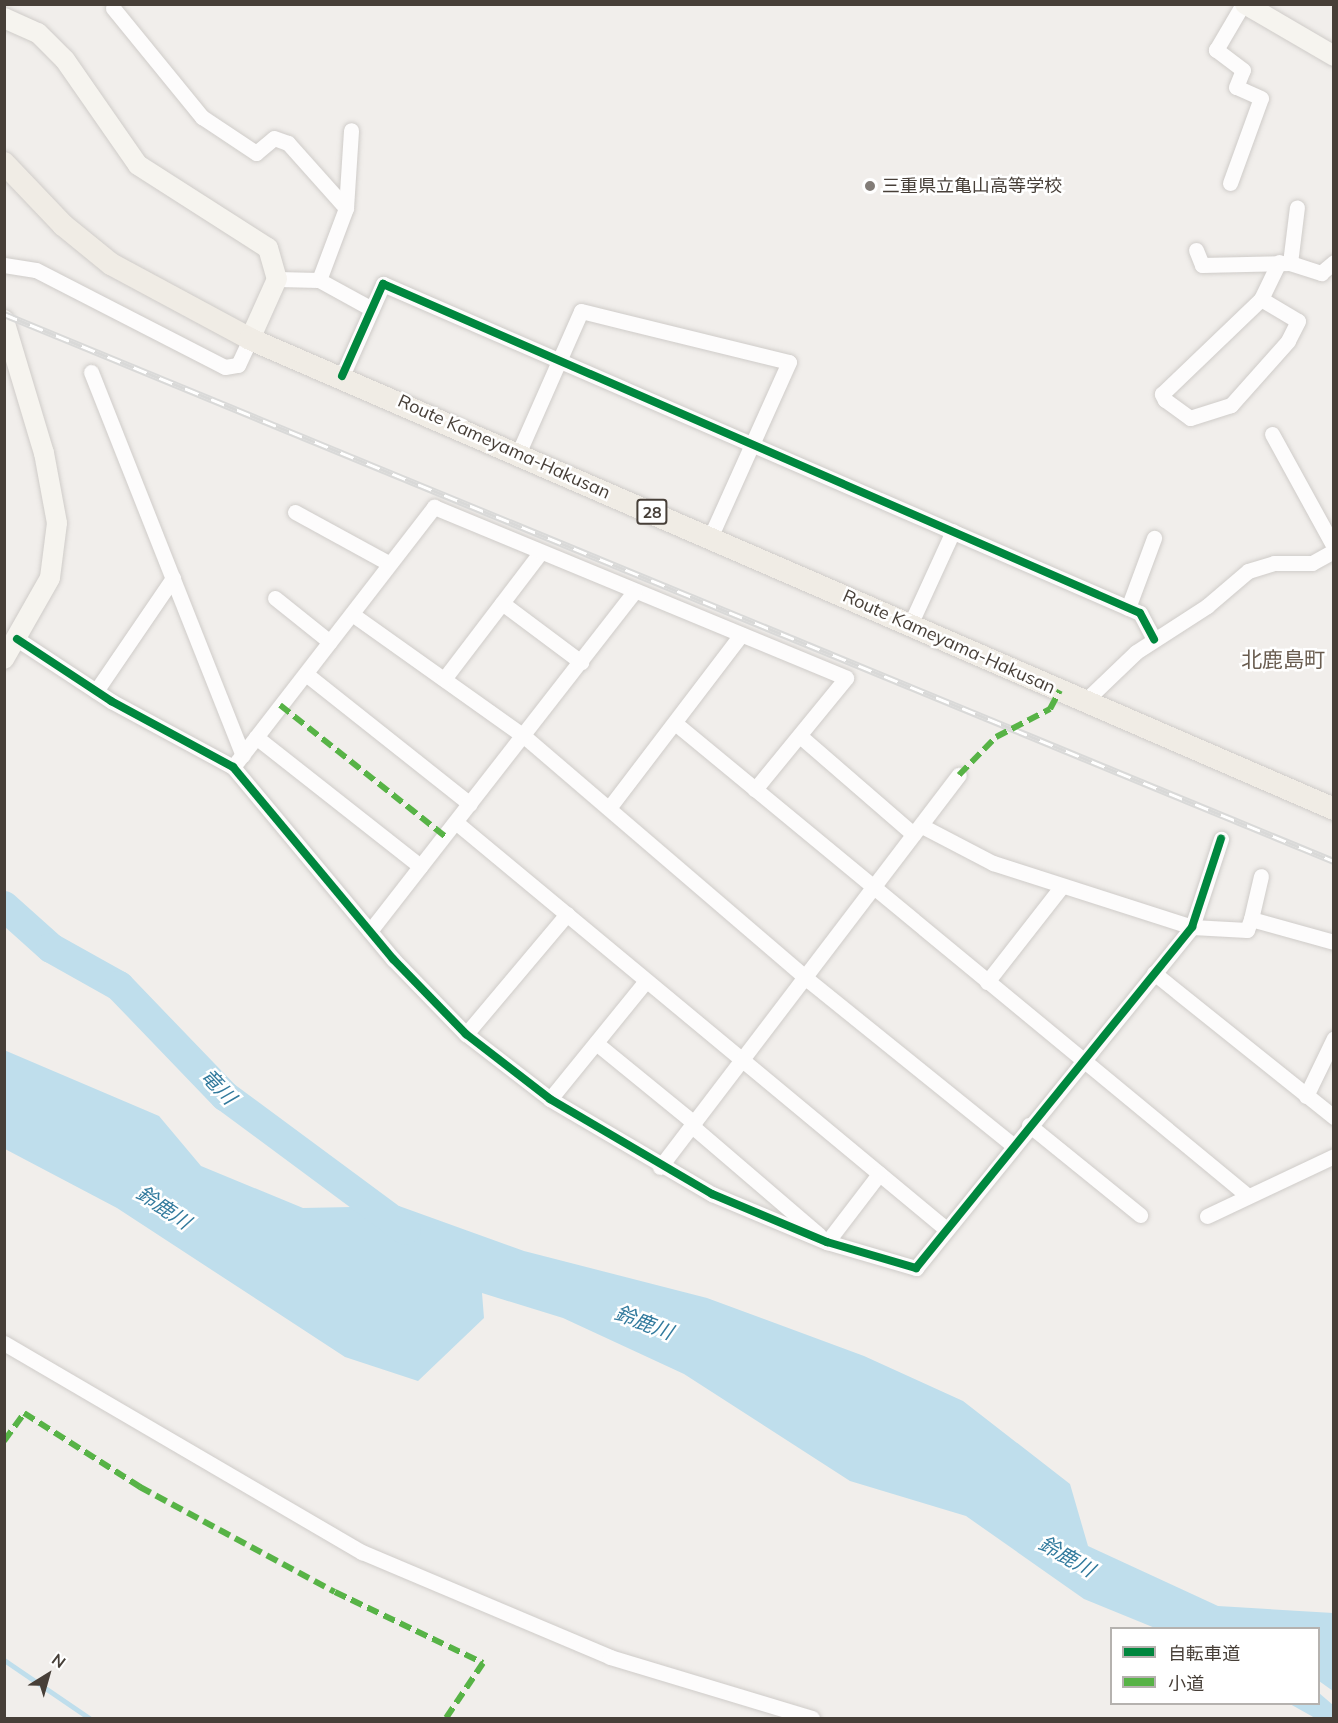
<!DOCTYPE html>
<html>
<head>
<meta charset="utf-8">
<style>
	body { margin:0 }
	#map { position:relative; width:1338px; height:1723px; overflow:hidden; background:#f1eeeb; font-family:Mulish,"Noto Sans JP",sans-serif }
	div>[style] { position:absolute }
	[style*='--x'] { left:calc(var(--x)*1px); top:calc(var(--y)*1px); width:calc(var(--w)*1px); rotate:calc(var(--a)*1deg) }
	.water>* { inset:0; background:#bfdeec }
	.stream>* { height:5px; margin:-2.5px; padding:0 2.5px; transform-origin:2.5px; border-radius:2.5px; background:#bfdeec }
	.river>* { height:30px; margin:-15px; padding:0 15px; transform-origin:15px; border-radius:15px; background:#bfdeec }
	.roads { filter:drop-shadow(0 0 2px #cfccc9) drop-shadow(0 0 2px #cfccc9) }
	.street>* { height:15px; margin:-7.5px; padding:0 7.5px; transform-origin:7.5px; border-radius:7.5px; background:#fdfcfc }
	.secondary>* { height:20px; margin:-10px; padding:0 10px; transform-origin:10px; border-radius:10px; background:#f6f4ef }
	.primary>* { height:22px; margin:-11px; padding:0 11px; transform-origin:11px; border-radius:11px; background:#f0ece5 }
	.rail>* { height:7px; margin-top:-3.5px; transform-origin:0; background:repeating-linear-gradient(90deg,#fff 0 14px,#d9d9d8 0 28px); box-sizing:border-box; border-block:2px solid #d9d9d8 }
	.quiet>* { height:6px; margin-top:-3px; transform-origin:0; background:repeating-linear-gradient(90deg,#57b346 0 12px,transparent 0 18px) }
	.cycleway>* { height:8px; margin:-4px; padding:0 4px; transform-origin:4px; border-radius:4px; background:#00873e }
	.dots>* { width:16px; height:16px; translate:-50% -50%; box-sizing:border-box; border:3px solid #fff; border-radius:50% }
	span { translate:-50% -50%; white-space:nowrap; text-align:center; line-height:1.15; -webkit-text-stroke:5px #fff; paint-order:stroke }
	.shield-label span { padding:2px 4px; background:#fff; border:2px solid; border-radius:4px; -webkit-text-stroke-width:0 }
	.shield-label { font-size:16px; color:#473f38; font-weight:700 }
	.poi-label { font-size:18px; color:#473f38 }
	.left { translate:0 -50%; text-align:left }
	.street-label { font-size:18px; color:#473f38 }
	.water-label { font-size:20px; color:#327a9d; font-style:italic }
	.quarter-label { font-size:21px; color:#695c4f }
	.frame { position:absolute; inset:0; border:6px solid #473f38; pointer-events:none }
	.legend { position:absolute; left:1110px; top:1627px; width:210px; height:78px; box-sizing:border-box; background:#fff; border:2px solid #b5b2af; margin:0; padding:8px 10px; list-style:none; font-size:18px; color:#473f38 }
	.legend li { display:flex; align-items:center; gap:12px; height:30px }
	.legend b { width:30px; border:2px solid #b5b2af }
	.north { position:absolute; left:18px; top:1645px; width:60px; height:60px; -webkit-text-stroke:4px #fff; paint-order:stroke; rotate:37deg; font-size:16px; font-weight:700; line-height:24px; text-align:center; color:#473f38 }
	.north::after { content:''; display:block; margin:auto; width:21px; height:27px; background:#473f38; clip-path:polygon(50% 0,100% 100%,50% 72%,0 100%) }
</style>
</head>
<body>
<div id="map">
	<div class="water">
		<i style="clip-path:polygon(4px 1050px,159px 1116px,201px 1166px,303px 1208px,399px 1206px,524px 1251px,707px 1298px,864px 1356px,963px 1401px,1070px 1484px,1088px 1546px,1218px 1606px,1333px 1613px,1333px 1691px,1319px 1681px,1318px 1628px,1155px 1628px,1084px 1599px,966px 1516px,850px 1481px,684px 1374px,563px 1318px,482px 1293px,484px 1318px,418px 1381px,345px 1357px,117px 1208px,5px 1149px)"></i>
		<i style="clip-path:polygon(1319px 1693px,1333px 1705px,1333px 1718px,1315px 1718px,1290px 1704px,1318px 1704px)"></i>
	</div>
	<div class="stream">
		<i style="--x:4;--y:1660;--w:103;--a:34.3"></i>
	</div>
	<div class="river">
		<i style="--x:4;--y:906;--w:63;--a:41.8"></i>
		<i style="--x:51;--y:948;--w:78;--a:29.2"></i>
		<i style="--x:119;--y:986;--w:153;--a:46.1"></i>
		<i style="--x:225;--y:1096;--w:225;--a:36.5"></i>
	</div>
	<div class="roads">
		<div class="street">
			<i style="--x:113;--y:8;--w:141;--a:50.8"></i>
			<i style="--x:202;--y:117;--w:65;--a:33.7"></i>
			<i style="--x:256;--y:153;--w:23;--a:-40"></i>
			<i style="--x:274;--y:138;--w:15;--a:20"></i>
			<i style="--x:288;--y:143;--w:87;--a:48.3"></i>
			<i style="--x:1230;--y:183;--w:90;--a:-70"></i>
			<i style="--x:1261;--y:98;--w:27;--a:-156"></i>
			<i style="--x:1236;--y:87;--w:18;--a:-68"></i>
			<i style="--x:1243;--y:70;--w:34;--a:-143"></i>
			<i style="--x:1216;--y:50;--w:53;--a:-59.6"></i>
			<i style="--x:1196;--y:250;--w:16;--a:68"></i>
			<i style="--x:1202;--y:265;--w:88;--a:-1.3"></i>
			<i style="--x:1290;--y:263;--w:33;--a:18"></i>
			<i style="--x:1321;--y:273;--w:17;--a:-40"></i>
			<i style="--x:1290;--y:263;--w:56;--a:-82.9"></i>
			<i style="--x:4;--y:265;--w:32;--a:9"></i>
			<i style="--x:36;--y:270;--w:212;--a:27.2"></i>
			<i style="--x:225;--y:367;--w:13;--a:-9"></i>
			<i style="--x:238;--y:365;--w:29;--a:-65"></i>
			<i style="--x:277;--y:279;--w:42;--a:1.4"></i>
			<i style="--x:319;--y:280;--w:77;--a:-69.4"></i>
			<i style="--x:346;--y:208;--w:78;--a:-86.3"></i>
			<i style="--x:319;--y:280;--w:60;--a:28.7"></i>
			<i style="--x:1261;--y:299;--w:43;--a:30.7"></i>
			<i style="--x:1298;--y:321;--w:22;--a:117"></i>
			<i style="--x:1288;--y:341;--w:86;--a:131.7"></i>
			<i style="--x:1231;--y:405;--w:43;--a:162.4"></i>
			<i style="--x:1190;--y:418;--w:31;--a:-144"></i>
			<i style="--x:1165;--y:400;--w:7;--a:-117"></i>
			<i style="--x:1162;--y:394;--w:137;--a:-43.8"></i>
			<i style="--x:1261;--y:299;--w:41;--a:-64.1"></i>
			<i style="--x:91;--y:372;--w:412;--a:68.4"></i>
			<i style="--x:342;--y:376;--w:101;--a:-66"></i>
			<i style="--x:383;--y:284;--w:825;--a:23.49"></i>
			<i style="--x:1140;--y:613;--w:30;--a:62"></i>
			<i style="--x:1272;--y:434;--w:129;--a:61.2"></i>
			<i style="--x:518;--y:454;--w:156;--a:-66.2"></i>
			<i style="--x:581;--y:311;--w:214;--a:13.8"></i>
			<i style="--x:789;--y:362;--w:193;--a:114.2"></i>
			<i style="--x:295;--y:512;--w:106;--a:28.7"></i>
			<i style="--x:275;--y:598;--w:70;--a:38.7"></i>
			<i style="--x:502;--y:603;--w:99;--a:36.8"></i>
			<i style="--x:1128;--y:608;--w:75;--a:-69.6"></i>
			<i style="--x:352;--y:614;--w:212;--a:35.4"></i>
			<i style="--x:525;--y:737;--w:372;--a:40.6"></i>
			<i style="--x:807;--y:979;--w:265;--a:38.9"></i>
			<i style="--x:910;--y:625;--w:103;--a:-65.4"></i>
			<i style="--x:17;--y:639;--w:113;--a:33.4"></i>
			<i style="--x:111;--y:701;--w:139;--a:28.4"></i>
			<i style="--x:233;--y:767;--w:250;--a:50.2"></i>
			<i style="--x:393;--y:959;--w:105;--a:45.8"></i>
			<i style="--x:466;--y:1034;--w:106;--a:37.7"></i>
			<i style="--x:550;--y:1099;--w:188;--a:30.4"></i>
			<i style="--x:712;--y:1194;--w:125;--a:22.7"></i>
			<i style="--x:827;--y:1242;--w:93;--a:16.3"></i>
			<i style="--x:916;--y:1268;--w:439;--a:-51"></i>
			<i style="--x:1192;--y:927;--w:93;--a:-71.8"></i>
			<i style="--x:306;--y:674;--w:209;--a:38.4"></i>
			<i style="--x:444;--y:679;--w:158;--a:-52.7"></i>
			<i style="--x:96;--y:691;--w:137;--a:-55.7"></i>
			<i style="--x:1086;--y:700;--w:69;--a:-43.8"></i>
			<i style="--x:1136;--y:652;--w:85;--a:-32.9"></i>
			<i style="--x:1207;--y:606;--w:54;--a:-40.5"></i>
			<i style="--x:1248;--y:571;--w:27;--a:-17"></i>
			<i style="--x:1274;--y:563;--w:38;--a:0"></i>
			<i style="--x:1312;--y:563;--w:25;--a:-29"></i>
			<i style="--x:675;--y:723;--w:743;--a:39.54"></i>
			<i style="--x:800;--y:736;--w:150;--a:40.9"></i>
			<i style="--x:256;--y:737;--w:209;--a:38.2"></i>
			<i style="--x:233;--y:767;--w:329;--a:-52.3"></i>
			<i style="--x:434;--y:507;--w:446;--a:22.5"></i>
			<i style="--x:846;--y:678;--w:144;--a:129.3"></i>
			<i style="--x:609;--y:808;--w:218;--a:-52.7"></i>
			<i style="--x:458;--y:824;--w:634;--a:39.69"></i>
			<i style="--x:924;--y:827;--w:78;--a:27.6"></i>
			<i style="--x:993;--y:863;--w:209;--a:17.8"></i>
			<i style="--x:1192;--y:927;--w:55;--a:3.1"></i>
			<i style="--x:1247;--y:930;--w:12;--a:-70"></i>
			<i style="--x:1251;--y:919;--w:86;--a:15.5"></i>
			<i style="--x:1251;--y:919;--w:44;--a:-76.9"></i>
			<i style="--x:370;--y:931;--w:430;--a:-52.1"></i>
			<i style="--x:1154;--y:973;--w:231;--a:38.7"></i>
			<i style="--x:987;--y:982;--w:122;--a:-52"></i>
			<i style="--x:466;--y:1034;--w:157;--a:-49.9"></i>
			<i style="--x:596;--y:1043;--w:127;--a:39.2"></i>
			<i style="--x:1306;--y:1096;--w:64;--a:-64.2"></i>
			<i style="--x:550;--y:1099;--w:151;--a:-50.9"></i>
			<i style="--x:1029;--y:1125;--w:143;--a:39"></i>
			<i style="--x:692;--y:1126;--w:167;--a:40.6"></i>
			<i style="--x:660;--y:1167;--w:493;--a:-52.7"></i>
			<i style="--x:1207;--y:1216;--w:140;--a:-25.3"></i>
			<i style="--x:827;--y:1242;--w:86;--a:-52.6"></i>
			<i style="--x:4;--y:1343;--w:415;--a:30.3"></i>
			<i style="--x:362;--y:1552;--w:269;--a:22.9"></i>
			<i style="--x:610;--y:1657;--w:211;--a:16.8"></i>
		</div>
		<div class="secondary">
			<i style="--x:1245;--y:4;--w:103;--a:30.3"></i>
			<i style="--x:4;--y:18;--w:37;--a:24"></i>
			<i style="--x:38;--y:33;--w:38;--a:45"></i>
			<i style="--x:65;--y:60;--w:128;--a:55.2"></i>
			<i style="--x:138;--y:165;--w:154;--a:32.6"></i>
			<i style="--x:268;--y:248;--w:32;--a:74"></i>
			<i style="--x:277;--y:279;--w:66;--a:114.2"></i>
			<i style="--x:4;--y:320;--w:139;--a:73.3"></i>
			<i style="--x:44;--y:453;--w:71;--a:79.5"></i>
			<i style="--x:57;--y:523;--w:55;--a:97.3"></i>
			<i style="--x:50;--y:578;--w:93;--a:119.6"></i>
		</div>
		<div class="primary">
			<i style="--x:4;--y:163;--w:86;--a:46.4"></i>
			<i style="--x:63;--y:225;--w:62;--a:39.1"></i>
			<i style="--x:111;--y:264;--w:158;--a:28.3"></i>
			<i style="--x:250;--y:339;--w:1182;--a:23.44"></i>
		</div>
	</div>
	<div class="rail">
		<i style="--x:4;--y:314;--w:1438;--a:22.36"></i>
	</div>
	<div class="quiet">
		<i style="--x:280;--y:705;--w:213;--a:38.5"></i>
		<i style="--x:959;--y:775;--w:53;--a:-45.8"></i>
		<i style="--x:996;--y:737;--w:61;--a:-27.4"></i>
		<i style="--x:1050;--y:709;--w:21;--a:-62"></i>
		<i style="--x:4;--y:1441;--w:34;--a:-54"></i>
		<i style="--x:24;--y:1413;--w:138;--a:32.5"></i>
		<i style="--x:140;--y:1487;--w:221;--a:28.3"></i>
		<i style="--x:335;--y:1592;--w:164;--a:25.6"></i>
		<i style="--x:483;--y:1663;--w:66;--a:123.9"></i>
	</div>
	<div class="cycleway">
		<i style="--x:342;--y:376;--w:101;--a:-66"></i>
		<i style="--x:383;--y:284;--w:825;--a:23.49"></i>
		<i style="--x:1140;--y:613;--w:30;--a:62"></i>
		<i style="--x:17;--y:639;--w:113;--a:33.4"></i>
		<i style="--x:111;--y:701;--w:139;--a:28.4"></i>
		<i style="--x:233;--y:767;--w:250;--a:50.2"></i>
		<i style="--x:393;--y:959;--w:105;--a:45.8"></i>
		<i style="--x:466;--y:1034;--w:106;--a:37.7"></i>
		<i style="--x:550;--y:1099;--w:188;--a:30.4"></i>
		<i style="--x:712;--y:1194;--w:125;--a:22.7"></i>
		<i style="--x:827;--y:1242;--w:93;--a:16.3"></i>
		<i style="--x:916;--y:1268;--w:439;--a:-51"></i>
		<i style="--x:1192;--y:927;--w:93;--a:-71.8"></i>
	</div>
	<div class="dots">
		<i style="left:870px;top:186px;background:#827c77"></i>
	</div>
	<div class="shield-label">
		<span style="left:652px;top:512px">28</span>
	</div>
	<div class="poi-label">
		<span class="left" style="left:882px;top:186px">三重県立亀山高等学校</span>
	</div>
	<div class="street-label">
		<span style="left:504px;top:447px;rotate:24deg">Route Kameyama-Hakusan</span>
		<span style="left:949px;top:642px;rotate:24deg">Route Kameyama-Hakusan</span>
	</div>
	<div class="water-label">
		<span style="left:219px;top:1086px;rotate:46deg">竜川</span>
		<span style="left:164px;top:1207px;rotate:34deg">鈴鹿川</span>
		<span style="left:644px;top:1322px;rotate:21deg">鈴鹿川</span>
		<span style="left:1067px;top:1556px;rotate:30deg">鈴鹿川</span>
	</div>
	<div class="quarter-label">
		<span style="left:1283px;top:659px">北鹿島町</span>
	</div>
	<div class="frame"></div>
	<ul class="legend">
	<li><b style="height:8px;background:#00873e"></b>自転車道</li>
	<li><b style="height:8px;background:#57b346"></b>小道</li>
	</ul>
	<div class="north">N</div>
</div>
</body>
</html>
